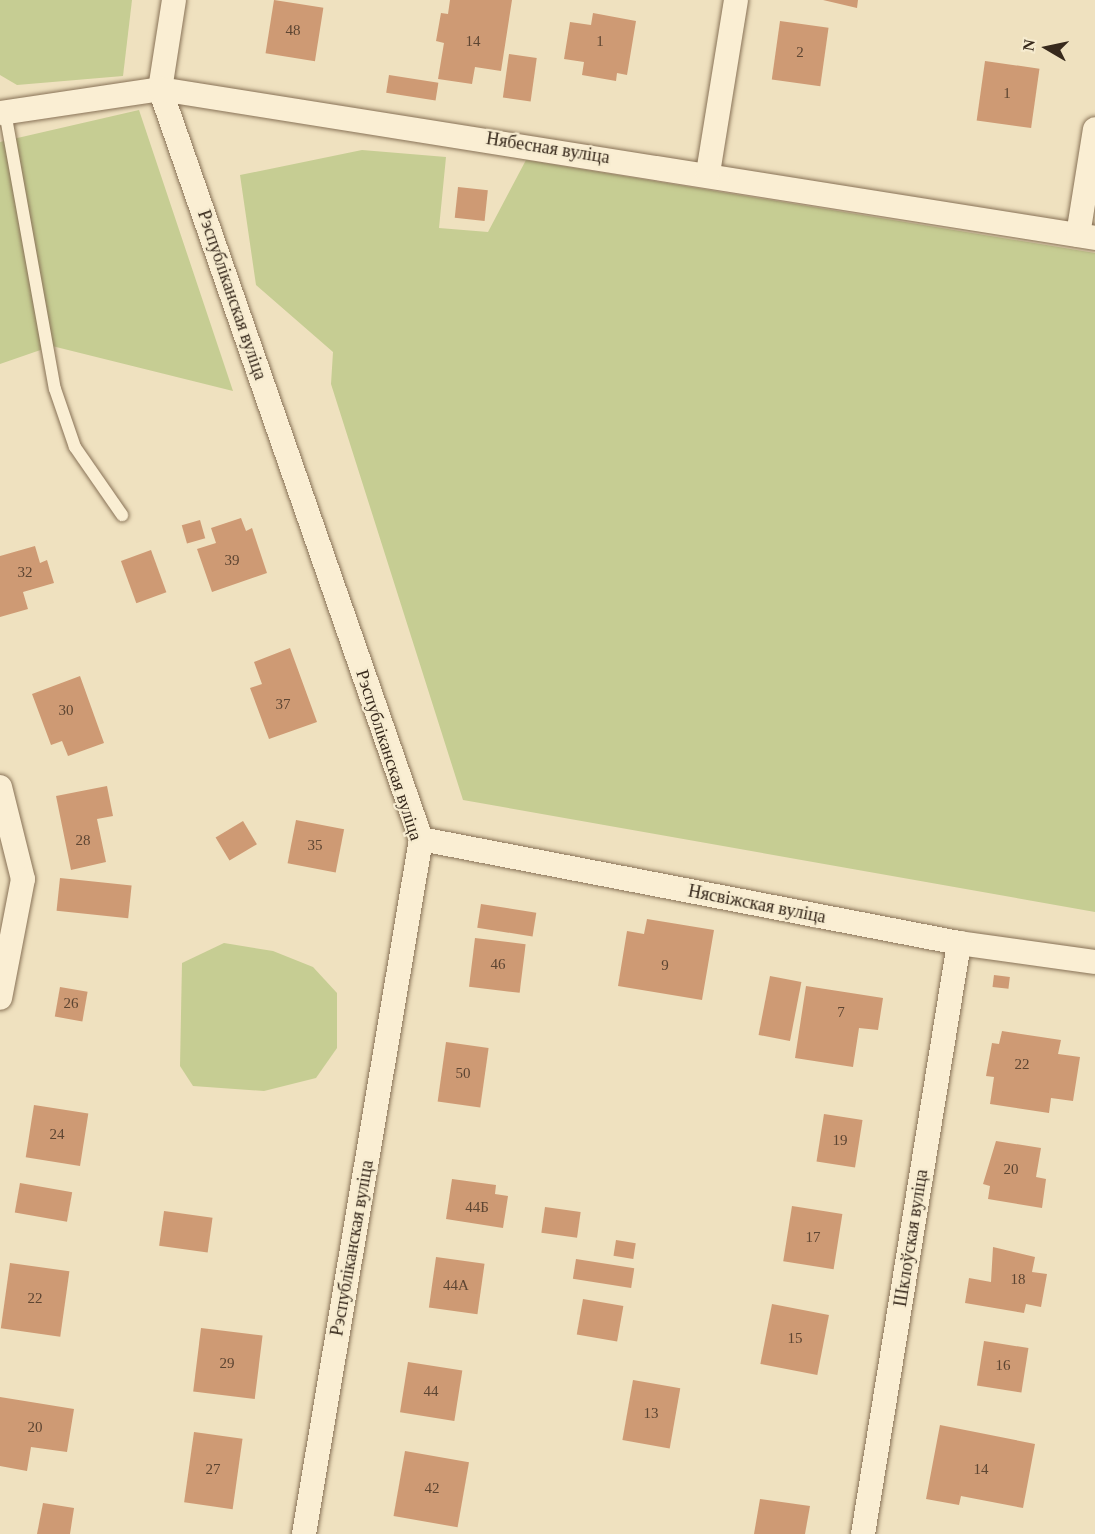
<!DOCTYPE html>
<html>
<head>
<meta charset="utf-8">
<style>
	body { margin:0 }
	#map { position:relative; width:1095px; height:1534px; overflow:hidden; background:#efe1bf; font-family:"Times New Roman",serif }
	div>[style] { position:absolute }
	[style*='--x'] { left:calc(var(--x)*1px); top:calc(var(--y)*1px); width:calc(var(--w)*1px); rotate:calc(var(--a)*1deg) }
	.green>* { inset:0; background:#c6cd93 }
	.building>* { inset:0; background:#ce9a74; transform-origin:0 0 }
	.roads { filter:drop-shadow(0 0 2px #887257) drop-shadow(0 0 2px #887257) }
	.service>* { height:12px; margin:-6px; padding:0 6px; transform-origin:6px; border-radius:6px; background:#faeed3 }
	.minor>* { height:24px; margin:-12px; padding:0 12px; transform-origin:12px; border-radius:12px; background:#faeed3 }
	span { translate:-50% -50%; white-space:nowrap; text-align:center; line-height:1.15; -webkit-text-stroke:4.5px #f6ebcf; paint-order:stroke }
	.number-label { font-size:15px; color:#5d4532 }
	.number-label span { -webkit-text-stroke-width:0 }
	.street-label { font-size:18px; color:#37291c }
	.north { position:absolute; left:1017px; top:18px; width:60px; height:60px; -webkit-text-stroke:4px #f6ebcf; paint-order:stroke; rotate:279deg; font-size:16px; font-weight:700; line-height:24px; text-align:center; color:#37291c }
	.north::after { content:''; display:block; margin:auto; width:21px; height:27px; background:#37291c; clip-path:polygon(50% 0,100% 100%,50% 72%,0 100%) }
</style>
</head>
<body>
<div id="map">
	<div class="green">
		<i style="clip-path:polygon(0 0,132px 0,123px 76px,17px 85px,0 75px)"></i>
		<i style="clip-path:polygon(139px 110px,233px 391px,52px 346px,0 364px,0 142px)"></i>
		<i style="clip-path:polygon(362px 150px,446px 157px,439px 228px,488px 232px,526px 160px,1095px 253px,1095px 912px,463px 800px,331px 384px,333px 352px,256px 285px,240px 175px)"></i>
		<i style="clip-path:polygon(224px 943px,273px 951px,313px 967px,337px 993px,337px 1048px,316px 1078px,264px 1091px,193px 1086px,180px 1066px,182px 963px)"></i>
	</div>
	<div class="building">
		<i style="left:274px;top:0;width:50px;height:54px;rotate:9deg"></i>
		<i style="clip-path:polygon(450px 0,512px 0,501px 71px,475px 67px,472px 84px,438px 79px,444px 43px,436px 41px,441px 13px,448px 14px)"></i>
		<i style="clip-path:polygon(823px 0,858px 0,857px 8px)"></i>
		<i style="clip-path:polygon(593px 13px,636px 21px,627px 75px,617px 73px,616px 81px,582px 75px,584px 62px,564px 59px,570px 22px,591px 25px)"></i>
		<i style="left:780px;top:21px;width:49px;height:59px;rotate:8deg"></i>
		<i style="left:509px;top:54px;width:28px;height:44px;rotate:8deg"></i>
		<i style="left:985px;top:61px;width:55px;height:60px;rotate:8deg"></i>
		<i style="left:389px;top:75px;width:50px;height:18px;rotate:9deg"></i>
		<i style="left:458px;top:187px;width:30px;height:31px;rotate:6deg"></i>
		<i style="clip-path:polygon(241px 518px,246px 531px,252px 528px,267px 573px,212px 592px,197px 549px,216px 543px,211px 528px)"></i>
		<i style="left:200px;top:520px;width:19px;height:19px;rotate:74deg"></i>
		<i style="clip-path:polygon(35px 546px,40px 563px,47px 560px,54px 583px,23px 592px,28px 609px,0 617px,0 556px)"></i>
		<i style="left:151px;top:550px;width:45px;height:32px;rotate:70deg"></i>
		<i style="clip-path:polygon(290px 648px,317px 722px,269px 739px,250px 688px,262px 684px,254px 662px)"></i>
		<i style="clip-path:polygon(80px 676px,104px 743px,68px 756px,62px 741px,51px 745px,32px 694px)"></i>
		<i style="clip-path:polygon(107px 786px,113px 816px,97px 819px,106px 862px,71px 870px,56px 796px)"></i>
		<i style="left:296px;top:820px;width:49px;height:44px;rotate:11deg"></i>
		<i style="left:243px;top:821px;width:27px;height:32px;rotate:59deg"></i>
		<i style="left:60px;top:878px;width:72px;height:33px;rotate:6deg"></i>
		<i style="left:481px;top:904px;width:56px;height:24px;rotate:9deg"></i>
		<i style="clip-path:polygon(647px 919px,714px 930px,702px 1000px,618px 986px,627px 931px,644px 934px)"></i>
		<i style="left:475px;top:938px;width:51px;height:49px;rotate:7deg"></i>
		<i style="left:994px;top:975px;width:16px;height:12px;rotate:7deg"></i>
		<i style="left:770px;top:976px;width:32px;height:60px;rotate:11deg"></i>
		<i style="clip-path:polygon(806px 986px,883px 998px,878px 1030px,859px 1028px,853px 1067px,795px 1058px)"></i>
		<i style="left:60px;top:987px;width:28px;height:30px;rotate:10deg"></i>
		<i style="clip-path:polygon(1002px 1031px,1061px 1040px,1058px 1054px,1080px 1057px,1073px 1101px,1051px 1098px,1049px 1113px,990px 1104px,994px 1077px,986px 1076px,992px 1043px,999px 1044px)"></i>
		<i style="left:446px;top:1042px;width:43px;height:60px;rotate:8deg"></i>
		<i style="left:34px;top:1105px;width:55px;height:53px;rotate:9deg"></i>
		<i style="left:824px;top:1114px;width:39px;height:48px;rotate:9deg"></i>
		<i style="clip-path:polygon(996px 1141px,1041px 1148px,1036px 1177px,1046px 1179px,1042px 1208px,988px 1199px,990px 1186px,983px 1184px)"></i>
		<i style="clip-path:polygon(452px 1179px,496px 1185px,495px 1194px,508px 1196px,503px 1228px,446px 1219px)"></i>
		<i style="left:20px;top:1183px;width:53px;height:30px;rotate:10deg"></i>
		<i style="left:792px;top:1206px;width:51px;height:56px;rotate:9deg"></i>
		<i style="left:545px;top:1207px;width:36px;height:26px;rotate:8deg"></i>
		<i style="left:164px;top:1211px;width:49px;height:35px;rotate:8deg"></i>
		<i style="left:616px;top:1240px;width:20px;height:16px;rotate:9deg"></i>
		<i style="clip-path:polygon(993px 1247px,1035px 1257px,1032px 1272px,1047px 1274px,1041px 1307px,1026px 1304px,1024px 1313px,965px 1303px,969px 1278px,991px 1282px)"></i>
		<i style="left:436px;top:1257px;width:49px;height:51px;rotate:8deg"></i>
		<i style="left:576px;top:1259px;width:59px;height:20px;rotate:9deg"></i>
		<i style="left:10px;top:1263px;width:60px;height:66px;rotate:8deg"></i>
		<i style="left:583px;top:1299px;width:41px;height:36px;rotate:10deg"></i>
		<i style="left:772px;top:1304px;width:58px;height:61px;rotate:11deg"></i>
		<i style="left:201px;top:1328px;width:62px;height:64px;rotate:7deg"></i>
		<i style="left:984px;top:1341px;width:45px;height:45px;rotate:9deg"></i>
		<i style="left:408px;top:1362px;width:55px;height:51px;rotate:9deg"></i>
		<i style="left:633px;top:1380px;width:48px;height:61px;rotate:10deg"></i>
		<i style="clip-path:polygon(0 1397px,74px 1409px,67px 1452px,31px 1447px,27px 1471px,0 1466px)"></i>
		<i style="clip-path:polygon(940px 1425px,1035px 1444px,1023px 1508px,961px 1496px,959px 1505px,926px 1499px)"></i>
		<i style="left:194px;top:1432px;width:49px;height:71px;rotate:8deg"></i>
		<i style="left:405px;top:1451px;width:65px;height:66px;rotate:10deg"></i>
		<i style="clip-path:polygon(760px 1499px,810px 1506px,805px 1534px,754px 1534px)"></i>
		<i style="clip-path:polygon(43px 1503px,74px 1508px,70px 1534px,37px 1534px)"></i>
	</div>
	<div class="roads">
		<div class="service">
			<i style="--x:5;--y:112;--w:281;--a:79.8"></i>
			<i style="--x:55;--y:389;--w:61;--a:71"></i>
			<i style="--x:75;--y:447;--w:83;--a:55.3"></i>
		</div>
		<div class="minor">
			<i style="--x:174;--y:0;--w:90;--a:98.9"></i>
			<i style="--x:160;--y:89;--w:794;--a:70.81"></i>
			<i style="--x:421;--y:839;--w:705;--a:99.56"></i>
			<i style="--x:0;--y:113;--w:162;--a:-8.5"></i>
			<i style="--x:160;--y:89;--w:947;--a:9.05"></i>
			<i style="--x:708;--y:173;--w:175;--a:-80.8"></i>
			<i style="--x:1078;--y:235;--w:107;--a:-80.9"></i>
			<i style="--x:0;--y:787;--w:95;--a:76"></i>
			<i style="--x:23;--y:879;--w:121;--a:100.9"></i>
			<i style="--x:421;--y:839;--w:548;--a:10.94"></i>
			<i style="--x:959;--y:943;--w:137;--a:8"></i>
			<i style="--x:863;--y:1534;--w:599;--a:-80.77"></i>
		</div>
	</div>
	<div class="number-label">
		<span style="left:293px;top:31px">48</span>
		<span style="left:473px;top:42px">14</span>
		<span style="left:600px;top:42px">1</span>
		<span style="left:800px;top:53px">2</span>
		<span style="left:1007px;top:94px">1</span>
		<span style="left:232px;top:561px">39</span>
		<span style="left:25px;top:573px">32</span>
		<span style="left:283px;top:705px">37</span>
		<span style="left:66px;top:711px">30</span>
		<span style="left:83px;top:841px">28</span>
		<span style="left:315px;top:846px">35</span>
		<span style="left:498px;top:965px">46</span>
		<span style="left:665px;top:966px">9</span>
		<span style="left:71px;top:1004px">26</span>
		<span style="left:841px;top:1013px">7</span>
		<span style="left:1022px;top:1065px">22</span>
		<span style="left:463px;top:1074px">50</span>
		<span style="left:57px;top:1135px">24</span>
		<span style="left:840px;top:1141px">19</span>
		<span style="left:1011px;top:1170px">20</span>
		<span style="left:477px;top:1208px">44Б</span>
		<span style="left:813px;top:1238px">17</span>
		<span style="left:1018px;top:1280px">18</span>
		<span style="left:456px;top:1286px">44А</span>
		<span style="left:35px;top:1299px">22</span>
		<span style="left:795px;top:1339px">15</span>
		<span style="left:227px;top:1364px">29</span>
		<span style="left:1003px;top:1366px">16</span>
		<span style="left:431px;top:1392px">44</span>
		<span style="left:651px;top:1414px">13</span>
		<span style="left:35px;top:1428px">20</span>
		<span style="left:213px;top:1470px">27</span>
		<span style="left:981px;top:1470px">14</span>
		<span style="left:432px;top:1489px">42</span>
	</div>
	<div class="street-label">
		<span style="left:548px;top:148px;rotate:9deg">Нябесная вуліца</span>
		<span style="left:232px;top:295px;rotate:71deg">Рэспубліканская вуліца</span>
		<span style="left:389px;top:755px;rotate:72deg">Рэспубліканская вуліца</span>
		<span style="left:757px;top:904px;rotate:11deg">Нясвіжская вуліца</span>
		<span style="left:911px;top:1238px;rotate:-81deg">Шклоўская вуліца</span>
		<span style="left:352px;top:1248px;rotate:-80deg">Рэспубліканская вуліца</span>
	</div>
	<div class="north">N</div>
</div>
</body>
</html>
